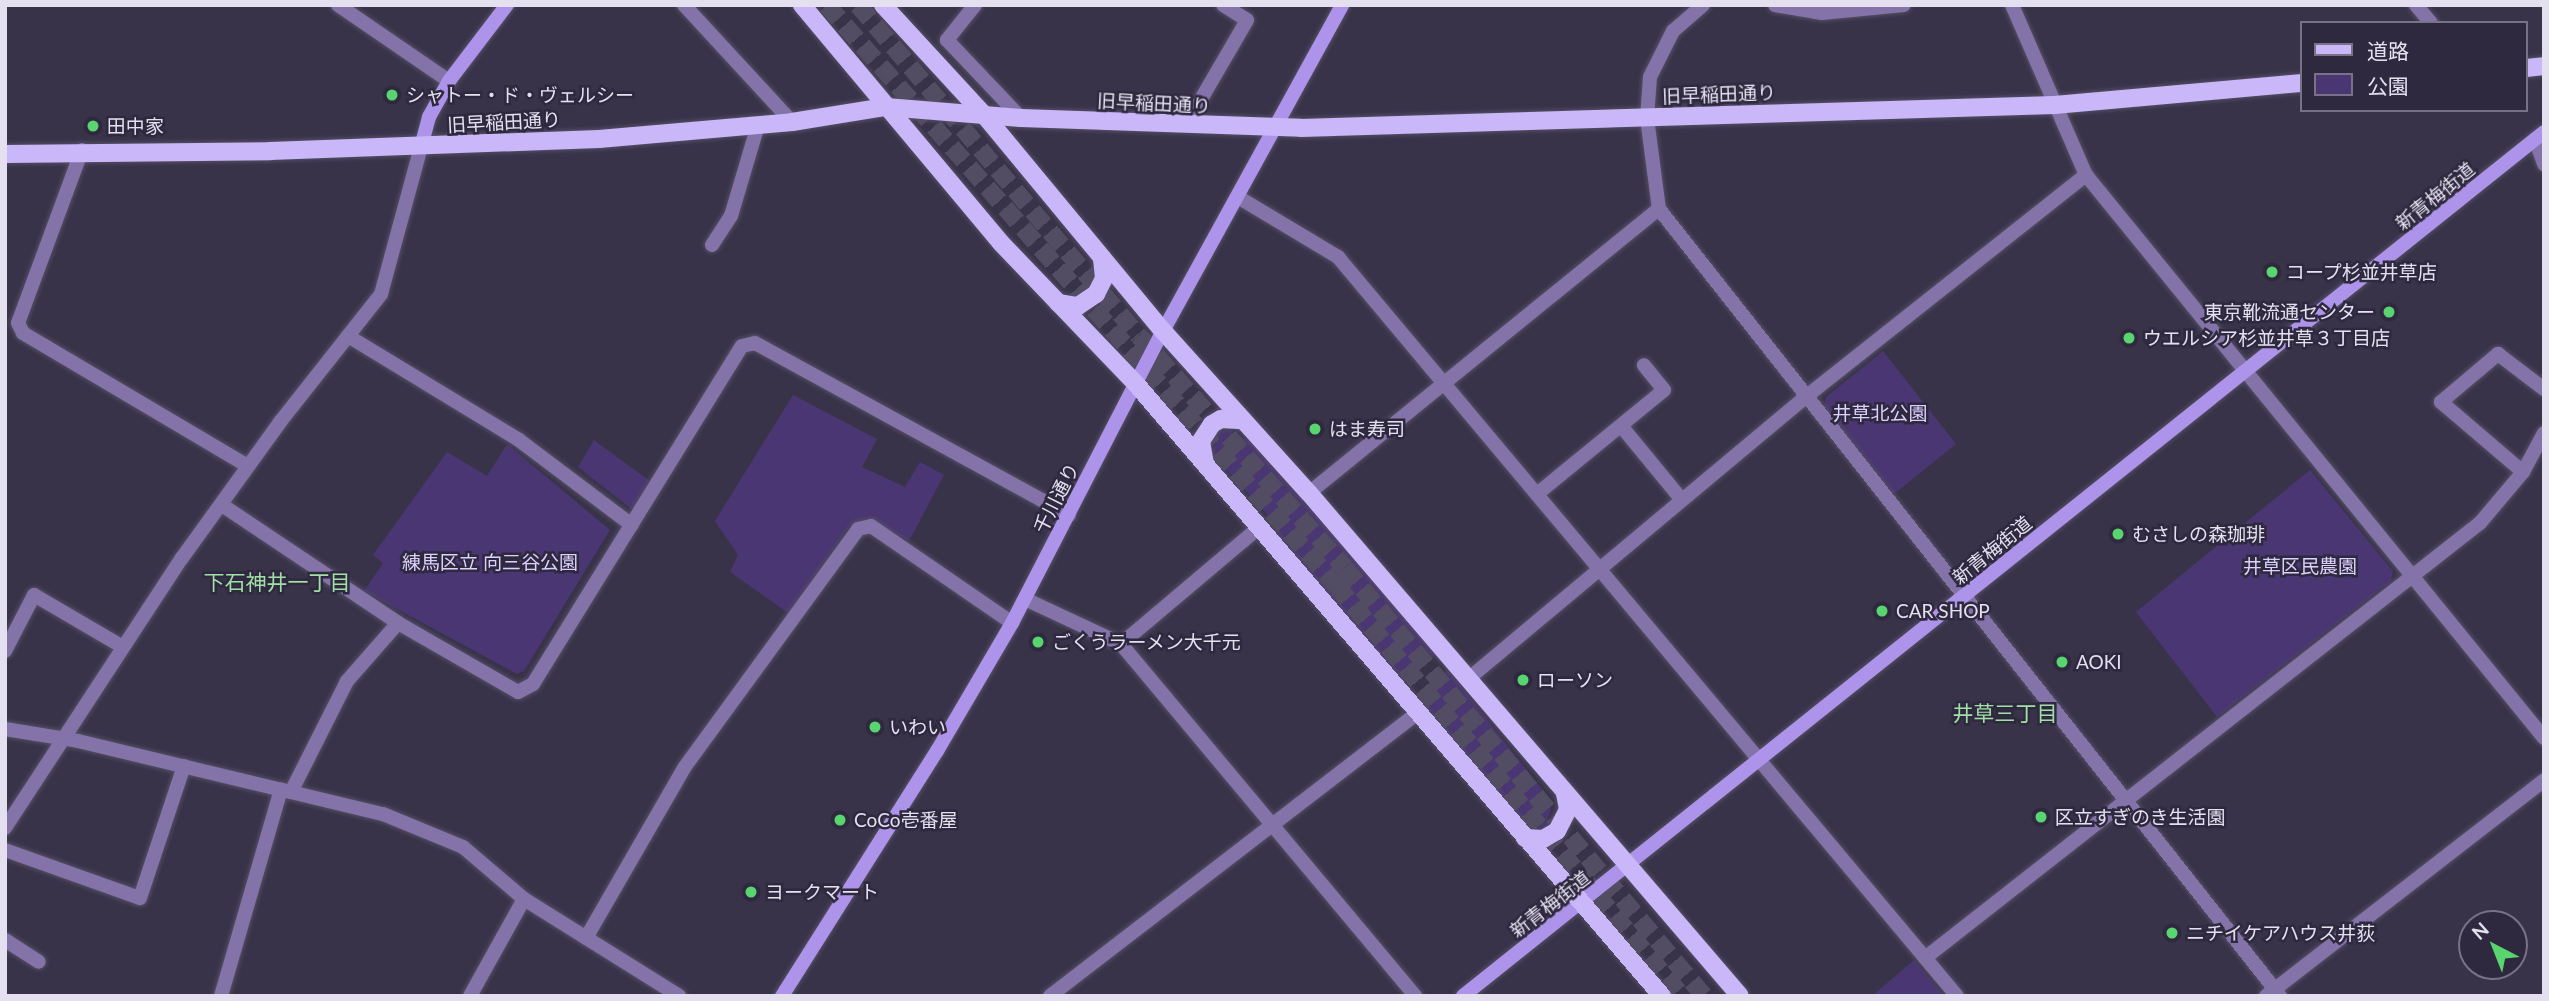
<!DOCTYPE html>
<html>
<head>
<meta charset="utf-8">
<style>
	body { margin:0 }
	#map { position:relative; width:2549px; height:1001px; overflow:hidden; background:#39334a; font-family:Lato,"Noto Sans JP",sans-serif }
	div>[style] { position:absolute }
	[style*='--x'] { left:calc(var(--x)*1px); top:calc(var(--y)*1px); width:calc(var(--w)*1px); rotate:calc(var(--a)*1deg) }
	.green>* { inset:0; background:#4a3672 }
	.primary-tunnel>* { height:18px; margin-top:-9px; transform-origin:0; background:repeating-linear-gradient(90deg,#534d63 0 18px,transparent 0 27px) }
	.roads { filter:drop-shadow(0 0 2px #544f64) drop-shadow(0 0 2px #544f64) }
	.street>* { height:14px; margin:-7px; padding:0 7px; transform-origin:7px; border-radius:7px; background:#8373a9 }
	.secondary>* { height:14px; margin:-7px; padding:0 7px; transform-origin:7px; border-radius:7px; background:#ad93e9 }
	.primary>* { height:18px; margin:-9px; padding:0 9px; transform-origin:9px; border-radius:9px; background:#c9b7f9 }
	.dots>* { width:19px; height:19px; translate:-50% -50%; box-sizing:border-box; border:4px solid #2f293f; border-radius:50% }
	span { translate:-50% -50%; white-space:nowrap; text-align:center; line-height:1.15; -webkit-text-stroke:5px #2f293f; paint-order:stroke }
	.street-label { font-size:19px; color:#e4e0ef }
	.poi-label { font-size:19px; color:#e4e0ef }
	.left { translate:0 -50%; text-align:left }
	.right { translate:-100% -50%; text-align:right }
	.park-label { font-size:19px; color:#dcd1fd }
	.neighbourhood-label { font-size:21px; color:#a1dfa7 }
	.frame { position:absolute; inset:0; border:7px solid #e4e0ef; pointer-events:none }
	.legend { position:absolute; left:2300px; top:21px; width:228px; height:91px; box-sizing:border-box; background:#2f293f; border:2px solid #777285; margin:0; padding:9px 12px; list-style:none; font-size:21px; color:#e4e0ef }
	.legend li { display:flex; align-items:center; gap:14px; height:35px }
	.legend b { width:35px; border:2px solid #777285 }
	.north { position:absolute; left:2458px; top:910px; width:70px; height:70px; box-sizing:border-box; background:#2f293f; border:2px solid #777285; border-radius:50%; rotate:318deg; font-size:19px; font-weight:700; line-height:28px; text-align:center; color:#e4e0ef }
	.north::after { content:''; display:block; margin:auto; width:24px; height:32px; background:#59d56f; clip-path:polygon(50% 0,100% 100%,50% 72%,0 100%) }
</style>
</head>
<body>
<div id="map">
	<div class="green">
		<i style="clip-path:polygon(1883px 351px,1956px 444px,1894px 494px,1824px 407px,1826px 397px)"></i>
		<i style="clip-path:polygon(793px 395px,877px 439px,862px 467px,905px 487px,920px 462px,944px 475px,909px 541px,868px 518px,850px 525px,788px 613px,730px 572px,738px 555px,715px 521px)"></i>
		<i style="clip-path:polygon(1227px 429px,1249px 440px,1437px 654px,1400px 684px,1289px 555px,1266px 513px,1212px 454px,1216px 435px)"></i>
		<i style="clip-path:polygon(594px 440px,651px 482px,634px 511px,578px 467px)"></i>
		<i style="clip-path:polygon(507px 444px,610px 530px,524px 671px,517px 674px,364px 591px,383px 563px,373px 555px,447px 452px,487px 476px)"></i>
		<i style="clip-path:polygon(2310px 470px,2393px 571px,2391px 581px,2217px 717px,2136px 612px)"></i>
		<i style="clip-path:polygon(1448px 670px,1552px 802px,1547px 825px,1529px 829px,1414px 699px)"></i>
		<i style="clip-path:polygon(1914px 960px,1944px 996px,1872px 996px)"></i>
	</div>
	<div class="primary-tunnel">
		<i style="--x:827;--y:5;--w:772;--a:48.73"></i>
		<i style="--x:1336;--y:585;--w:537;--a:49.91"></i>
		<i style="--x:858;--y:5;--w:434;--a:49.7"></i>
		<i style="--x:1139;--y:336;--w:310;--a:48.4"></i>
		<i style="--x:1345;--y:568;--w:559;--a:50.01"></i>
	</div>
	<div class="roads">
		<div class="street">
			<i style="--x:338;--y:5;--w:135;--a:34.4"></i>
			<i style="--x:684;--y:5;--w:159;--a:47.3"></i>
			<i style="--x:975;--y:5;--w:45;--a:128.7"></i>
			<i style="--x:947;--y:40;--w:108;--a:46.5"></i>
			<i style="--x:1703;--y:5;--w:40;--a:139"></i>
			<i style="--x:1673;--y:31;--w:51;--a:116.6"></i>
			<i style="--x:1650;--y:77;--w:41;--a:94.2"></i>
			<i style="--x:1647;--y:118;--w:92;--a:82.5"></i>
			<i style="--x:1659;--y:209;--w:1003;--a:51.72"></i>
			<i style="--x:1775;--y:5;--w:48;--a:9.7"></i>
			<i style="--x:1822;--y:13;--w:82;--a:-5.6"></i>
			<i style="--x:2012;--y:5;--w:185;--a:66.5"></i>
			<i style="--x:2086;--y:175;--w:726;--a:50.87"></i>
			<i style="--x:2416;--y:5;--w:23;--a:50"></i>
			<i style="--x:1186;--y:125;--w:121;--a:-59.8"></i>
			<i style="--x:1247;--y:20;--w:28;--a:-148"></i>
			<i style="--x:2535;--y:139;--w:27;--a:70"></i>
			<i style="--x:82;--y:150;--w:184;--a:110.3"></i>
			<i style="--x:18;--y:323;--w:11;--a:63"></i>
			<i style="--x:23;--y:333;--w:261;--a:30.6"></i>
			<i style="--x:1238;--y:197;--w:117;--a:31"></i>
			<i style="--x:1338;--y:257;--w:964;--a:50.05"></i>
			<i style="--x:712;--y:245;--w:35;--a:-57"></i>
			<i style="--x:731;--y:216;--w:95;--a:-73.5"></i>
			<i style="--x:348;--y:336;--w:200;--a:31.3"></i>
			<i style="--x:519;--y:440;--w:141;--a:37"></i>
			<i style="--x:1622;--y:427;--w:94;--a:50.6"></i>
			<i style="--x:2523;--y:472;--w:108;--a:-139.5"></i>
			<i style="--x:2441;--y:402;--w:75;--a:-40.1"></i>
			<i style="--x:2498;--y:354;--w:58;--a:37.3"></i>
			<i style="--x:1309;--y:493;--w:451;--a:-39.1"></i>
			<i style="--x:1537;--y:494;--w:164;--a:-39.3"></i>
			<i style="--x:1664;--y:390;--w:32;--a:-129"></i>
			<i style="--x:222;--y:505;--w:212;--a:33.8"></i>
			<i style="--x:398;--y:623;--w:138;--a:29.9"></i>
			<i style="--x:518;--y:692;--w:17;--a:-28"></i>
			<i style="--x:533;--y:684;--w:397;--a:-58.3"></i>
			<i style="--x:742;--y:346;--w:13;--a:-13"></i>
			<i style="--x:755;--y:343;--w:358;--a:28.7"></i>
			<i style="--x:1025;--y:599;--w:106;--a:25.1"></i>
			<i style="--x:1121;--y:644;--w:459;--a:50.1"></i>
			<i style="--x:1121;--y:644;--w:178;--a:-40.2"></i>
			<i style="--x:5;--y:651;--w:63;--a:-62.6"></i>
			<i style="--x:34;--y:595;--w:103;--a:30.3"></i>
			<i style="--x:1467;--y:680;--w:443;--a:-39.9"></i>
			<i style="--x:1807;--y:396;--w:356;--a:-38.4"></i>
			<i style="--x:5;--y:729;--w:74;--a:9.3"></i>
			<i style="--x:78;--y:741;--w:314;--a:13.5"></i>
			<i style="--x:383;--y:814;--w:87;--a:22.4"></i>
			<i style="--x:463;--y:847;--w:80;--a:40.4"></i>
			<i style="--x:524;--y:899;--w:183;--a:32"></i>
			<i style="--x:291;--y:792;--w:124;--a:-63.2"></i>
			<i style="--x:347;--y:681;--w:77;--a:-48.7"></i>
			<i style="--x:5;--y:828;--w:323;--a:-56.8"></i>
			<i style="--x:182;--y:558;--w:168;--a:-54.2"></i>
			<i style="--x:280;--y:422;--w:163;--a:-51.7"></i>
			<i style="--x:381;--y:294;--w:152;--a:-74.8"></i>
			<i style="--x:5;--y:850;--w:143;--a:19.6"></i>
			<i style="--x:140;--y:898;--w:139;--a:-71.6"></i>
			<i style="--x:586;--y:938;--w:196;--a:-60"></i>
			<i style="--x:684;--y:768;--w:296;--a:-53.9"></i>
			<i style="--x:858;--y:529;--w:13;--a:-13"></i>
			<i style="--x:871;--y:526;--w:171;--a:34.5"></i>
			<i style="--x:5;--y:940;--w:40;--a:32.9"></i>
			<i style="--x:1925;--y:958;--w:705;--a:-38.09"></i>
			<i style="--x:2480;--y:523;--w:67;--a:-49.9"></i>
			<i style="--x:2523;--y:472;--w:44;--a:-61.7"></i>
			<i style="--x:221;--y:996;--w:215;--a:-73.8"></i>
			<i style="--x:470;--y:996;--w:111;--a:-60.9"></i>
			<i style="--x:1050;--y:996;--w:462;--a:-37.6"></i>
			<i style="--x:2266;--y:996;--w:352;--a:-37.8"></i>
		</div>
		<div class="secondary">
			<i style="--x:421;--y:147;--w:31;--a:-75"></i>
			<i style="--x:429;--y:117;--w:41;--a:-60.9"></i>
			<i style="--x:449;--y:81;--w:96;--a:-52.7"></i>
			<i style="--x:782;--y:996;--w:290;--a:-57.7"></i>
			<i style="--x:937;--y:751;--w:148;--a:-59.6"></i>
			<i style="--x:1012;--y:623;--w:329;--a:-62.7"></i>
			<i style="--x:1163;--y:331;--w:372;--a:-61.2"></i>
			<i style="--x:1463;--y:996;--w:1384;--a:-38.63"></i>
		</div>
		<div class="primary">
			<i style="--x:802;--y:5;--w:310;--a:50.1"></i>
			<i style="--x:1001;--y:243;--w:197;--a:46.2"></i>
			<i style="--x:1137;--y:385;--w:806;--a:49.33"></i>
			<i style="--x:883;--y:5;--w:151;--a:47.4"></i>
			<i style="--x:985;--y:116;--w:279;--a:50.4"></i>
			<i style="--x:1163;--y:331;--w:218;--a:48"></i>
			<i style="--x:1309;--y:493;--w:662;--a:49.41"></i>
			<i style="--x:2526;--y:68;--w:18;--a:-6"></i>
			<i style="--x:5;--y:154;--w:265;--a:-0.6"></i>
			<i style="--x:270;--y:151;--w:329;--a:-2.1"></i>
			<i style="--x:599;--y:139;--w:194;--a:-5"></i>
			<i style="--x:792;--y:122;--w:95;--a:-9.1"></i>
			<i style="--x:886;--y:107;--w:135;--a:4.7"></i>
			<i style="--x:1021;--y:118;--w:280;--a:2"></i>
			<i style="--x:1301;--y:128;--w:754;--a:-1.75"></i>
			<i style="--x:2055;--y:105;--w:248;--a:-5.1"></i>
			<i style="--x:1058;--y:303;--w:20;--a:9"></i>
			<i style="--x:1078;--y:306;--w:22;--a:-34"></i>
			<i style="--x:1096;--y:294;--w:18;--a:-63"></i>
			<i style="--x:1104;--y:278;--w:20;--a:-96"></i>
			<i style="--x:1205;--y:464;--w:23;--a:-100"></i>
			<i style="--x:1201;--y:441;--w:20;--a:-57"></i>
			<i style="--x:1212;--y:424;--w:10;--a:-29"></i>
			<i style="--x:1221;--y:419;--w:22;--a:3"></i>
			<i style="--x:1525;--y:838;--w:18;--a:3"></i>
			<i style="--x:1543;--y:839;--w:16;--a:-30"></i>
			<i style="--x:1557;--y:831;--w:25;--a:-63"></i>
			<i style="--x:1568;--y:809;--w:16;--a:-101"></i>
		</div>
	</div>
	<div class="dots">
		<i style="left:392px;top:95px;background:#59d56f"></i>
		<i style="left:93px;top:126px;background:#59d56f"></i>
		<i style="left:2272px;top:272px;background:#59d56f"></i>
		<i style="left:2389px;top:312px;background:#59d56f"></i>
		<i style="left:2129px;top:338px;background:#59d56f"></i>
		<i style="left:1315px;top:429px;background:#59d56f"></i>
		<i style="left:2118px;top:534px;background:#59d56f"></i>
		<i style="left:1882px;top:611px;background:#59d56f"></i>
		<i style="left:1038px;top:642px;background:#59d56f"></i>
		<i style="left:2062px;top:662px;background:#59d56f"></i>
		<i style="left:1523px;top:680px;background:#59d56f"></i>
		<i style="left:875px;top:727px;background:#59d56f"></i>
		<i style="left:2041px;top:817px;background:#59d56f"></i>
		<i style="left:840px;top:820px;background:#59d56f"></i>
		<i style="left:751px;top:892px;background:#59d56f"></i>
		<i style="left:2172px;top:933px;background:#59d56f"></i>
	</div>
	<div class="street-label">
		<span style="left:1719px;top:94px;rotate:-2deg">旧早稲田通り</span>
		<span style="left:1154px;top:103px;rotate:3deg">旧早稲田通り</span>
		<span style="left:504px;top:122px;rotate:-3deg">旧早稲田通り</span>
		<span style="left:2435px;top:196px;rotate:-39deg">新青梅街道</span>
		<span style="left:1056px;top:498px;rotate:-63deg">千川通り</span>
		<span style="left:1992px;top:550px;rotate:-39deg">新青梅街道</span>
		<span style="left:1550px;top:904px;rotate:-38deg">新青梅街道</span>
	</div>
	<div class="poi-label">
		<span class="left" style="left:406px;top:95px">シャトー・ド・ヴェルシー</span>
		<span class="left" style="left:107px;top:126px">田中家</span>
		<span class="left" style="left:2286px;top:272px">コープ杉並井草店</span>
		<span class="right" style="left:2375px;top:312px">東京靴流通センター</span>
		<span class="left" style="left:2143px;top:338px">ウエルシア杉並井草３丁目店</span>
		<span class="left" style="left:1329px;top:429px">はま寿司</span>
		<span class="left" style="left:2132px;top:534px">むさしの森珈琲</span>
		<span class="left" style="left:1896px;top:611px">CAR SHOP</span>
		<span class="left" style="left:1052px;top:642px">ごくうラーメン大千元</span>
		<span class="left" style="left:2076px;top:662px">AOKI</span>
		<span class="left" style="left:1537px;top:680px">ローソン</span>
		<span class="left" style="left:889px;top:727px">いわい</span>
		<span class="left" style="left:2055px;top:817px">区立すぎのき生活園</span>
		<span class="left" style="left:854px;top:820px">CoCo壱番屋</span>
		<span class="left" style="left:765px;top:892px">ヨークマート</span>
		<span class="left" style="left:2186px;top:933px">ニチイケアハウス井荻</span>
	</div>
	<div class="park-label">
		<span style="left:1880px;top:413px">井草北公園</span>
		<span style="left:490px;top:562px">練馬区立 向三谷公園</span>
		<span style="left:2300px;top:566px">井草区民農園</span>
	</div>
	<div class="neighbourhood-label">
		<span style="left:277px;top:582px">下石神井一丁目</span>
		<span style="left:2005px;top:713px">井草三丁目</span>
	</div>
	<div class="frame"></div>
	<ul class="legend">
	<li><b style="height:9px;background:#c9b7f9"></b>道路</li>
	<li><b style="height:19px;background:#4a3672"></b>公園</li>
	</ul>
	<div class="north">N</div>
</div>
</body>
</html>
